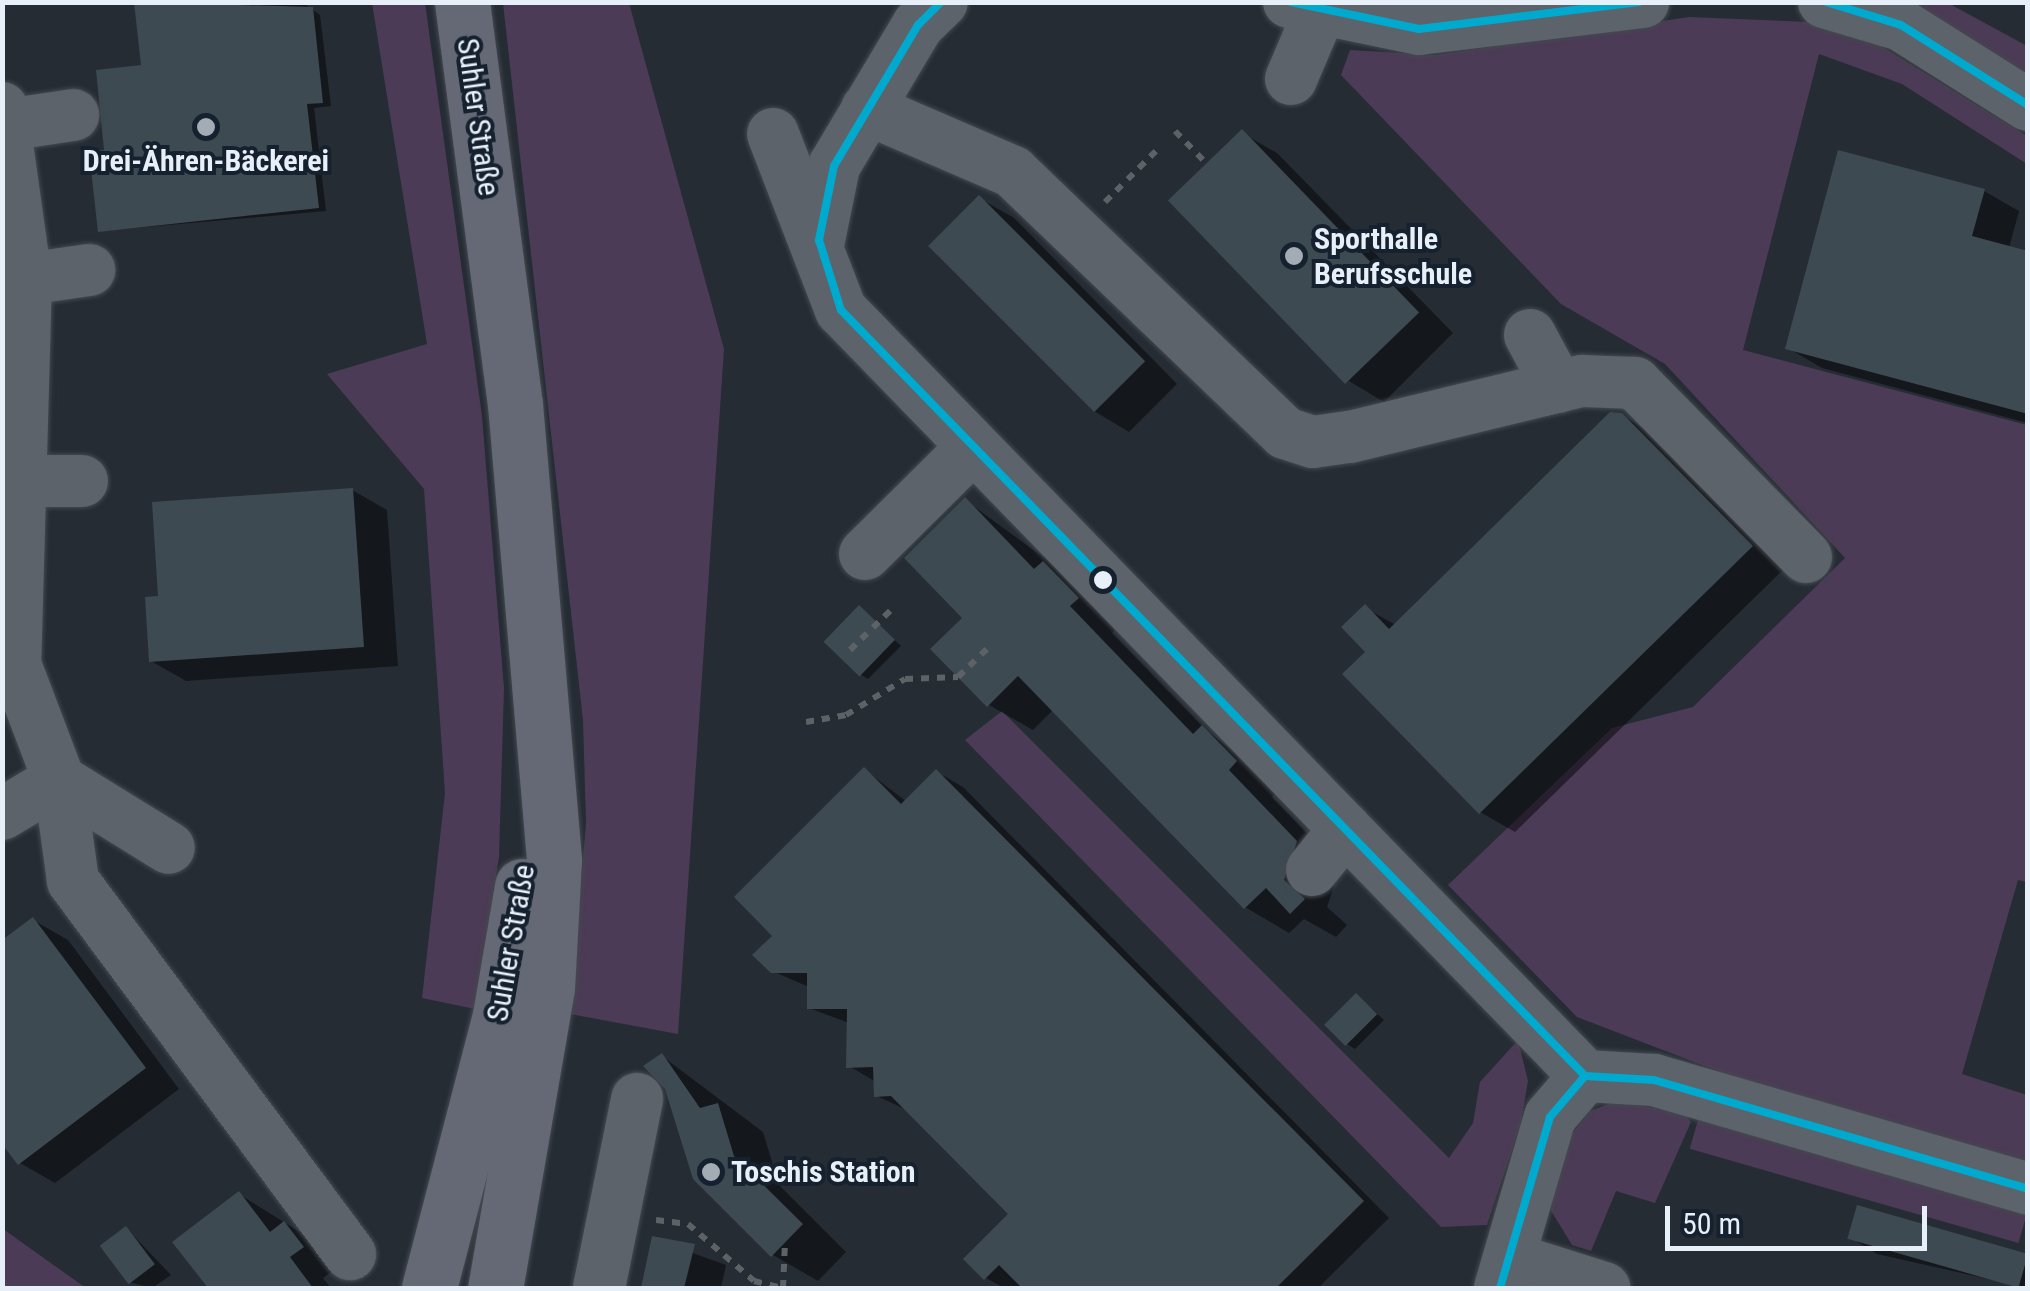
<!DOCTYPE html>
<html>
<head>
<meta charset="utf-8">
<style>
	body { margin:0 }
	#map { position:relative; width:2030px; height:1291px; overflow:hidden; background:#262c34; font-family:"Roboto Condensed",sans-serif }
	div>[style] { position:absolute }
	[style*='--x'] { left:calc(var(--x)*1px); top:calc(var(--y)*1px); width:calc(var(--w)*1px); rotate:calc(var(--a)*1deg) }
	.green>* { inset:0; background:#4c3b56; transform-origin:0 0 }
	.shadow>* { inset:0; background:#0007 }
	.building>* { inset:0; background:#3d4a52; transform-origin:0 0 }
	.path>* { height:6px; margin-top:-3px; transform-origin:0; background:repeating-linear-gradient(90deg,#5d6267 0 8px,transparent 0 16px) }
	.roads { filter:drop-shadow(0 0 2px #43494f) drop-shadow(0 0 2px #43494f) }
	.minor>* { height:52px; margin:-26px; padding:0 26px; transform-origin:26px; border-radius:26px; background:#5d636a }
	.major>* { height:55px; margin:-27.5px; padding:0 27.5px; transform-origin:27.5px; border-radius:27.5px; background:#656875 }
	.bus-1>* { height:8px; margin:-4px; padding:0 4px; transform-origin:4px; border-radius:4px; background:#00a9ce }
	.dots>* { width:28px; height:28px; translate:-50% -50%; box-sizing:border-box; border:5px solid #162130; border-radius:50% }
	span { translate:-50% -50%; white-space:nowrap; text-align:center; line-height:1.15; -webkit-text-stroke:8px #162130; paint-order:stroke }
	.street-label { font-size:30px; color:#e7eff9 }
	.poi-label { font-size:30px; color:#e7eff9; font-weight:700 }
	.left { translate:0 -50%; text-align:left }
	.frame { position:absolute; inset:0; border:5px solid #e7eff9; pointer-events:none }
	.scale { position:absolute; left:1665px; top:1206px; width:262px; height:45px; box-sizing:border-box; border:5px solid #e7eff9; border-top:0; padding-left:12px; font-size:30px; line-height:35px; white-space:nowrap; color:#e7eff9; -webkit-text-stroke:8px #162130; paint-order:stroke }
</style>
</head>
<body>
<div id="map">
	<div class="green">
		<i style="clip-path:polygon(372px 3px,425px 3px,482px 416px,504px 688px,499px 857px,475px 1009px,422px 998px,445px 793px,424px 489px,327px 374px,427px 344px)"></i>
		<i style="clip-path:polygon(503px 3px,629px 3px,724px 349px,678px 1034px,570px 1014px,586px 823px,583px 720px)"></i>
		<i style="clip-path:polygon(1905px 3px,1948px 3px,2027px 46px,2027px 79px)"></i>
		<i style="clip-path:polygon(1689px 17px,1811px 22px,1876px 43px,2027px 136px,2027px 164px,1902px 84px,1819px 54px,1743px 350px,2027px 425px,2027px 882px,2018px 880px,1962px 1074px,2027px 1095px,2027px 1162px,1762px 1088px,1577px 1017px,1448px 885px,1612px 728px,1693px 707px,1845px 558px,1665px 364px,1561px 304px,1341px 75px,1350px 50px,1435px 55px)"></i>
		<i style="clip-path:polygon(1002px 711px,1449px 1158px,1473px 1123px,1480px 1082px,1518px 1040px,1528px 1081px,1521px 1123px,1487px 1225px,1441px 1227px,965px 740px)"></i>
		<i style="clip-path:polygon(1614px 1102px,1684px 1112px,1691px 1122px,1655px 1203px,1616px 1191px,1591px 1251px,1572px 1245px,1550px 1209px,1572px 1134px,1590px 1111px)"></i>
		<i style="left:1698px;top:1120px;width:342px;height:30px;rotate:16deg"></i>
		<i style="clip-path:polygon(2px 1229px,3px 1229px,86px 1288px,3px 1288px)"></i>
	</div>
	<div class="shadow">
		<i style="clip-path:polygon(137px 2px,302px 2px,320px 15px,331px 106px,314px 108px,326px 211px,101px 231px,107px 152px,144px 67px)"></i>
		<i style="clip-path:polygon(1242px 133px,1277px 153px,1453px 333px,1384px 402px,1349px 381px,1173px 201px)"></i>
		<i style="clip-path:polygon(1984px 191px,2019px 211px,2009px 248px,2028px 253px,2028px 423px,1822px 368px,1788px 348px)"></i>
		<i style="clip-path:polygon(979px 198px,1014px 218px,1177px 384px,1129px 432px,1094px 411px,931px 246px)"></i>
		<i style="clip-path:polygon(1621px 415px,1657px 436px,1786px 567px,1515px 832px,1480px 812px,1368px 652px,1365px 608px,1396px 625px)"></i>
		<i style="clip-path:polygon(352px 490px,387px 510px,398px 666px,186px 681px,151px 661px,161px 598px)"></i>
		<i style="clip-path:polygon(965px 500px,1087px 589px,1121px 624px,1112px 633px,1206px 730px,1280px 788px,1272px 797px,1340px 868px,1327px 907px,1347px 925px,1336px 937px,1304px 919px,1289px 933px,1245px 907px,1054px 709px,1033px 730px,989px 705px,965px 618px)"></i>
		<i style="clip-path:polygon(860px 608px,901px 646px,868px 679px,860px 674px)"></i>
		<i style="clip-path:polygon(865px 770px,907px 802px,937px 772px,963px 787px,1389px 1218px,1318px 1288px,1004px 1288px,986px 1278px,1011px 1214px,909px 1111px,877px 1096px,876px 1082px,849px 1066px,849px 1023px,809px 1008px,809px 987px,772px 971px,775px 936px)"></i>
		<i style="clip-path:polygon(33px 920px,68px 940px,179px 1089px,55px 1183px,20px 1163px)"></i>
		<i style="clip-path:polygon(1357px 996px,1384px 1020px,1355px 1049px,1347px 1044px)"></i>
		<i style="clip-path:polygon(662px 1056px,763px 1132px,779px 1185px,846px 1252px,818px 1281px,773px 1255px)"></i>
		<i style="clip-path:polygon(239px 1194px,319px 1244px,337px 1268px,323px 1278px,331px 1288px,211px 1288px,176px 1242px)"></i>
		<i style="clip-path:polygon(127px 1229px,171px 1275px,152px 1288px,129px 1282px)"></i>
		<i style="clip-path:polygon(1851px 1238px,2028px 1256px,2028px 1288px,1877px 1254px)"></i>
		<i style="clip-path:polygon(654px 1239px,726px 1265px,721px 1288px,642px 1288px)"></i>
	</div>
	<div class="building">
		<i style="clip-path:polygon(134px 2px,313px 7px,323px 103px,307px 104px,319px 208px,98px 232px,89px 151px,104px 150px,96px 70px,141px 65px)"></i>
		<i style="left:1242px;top:129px;width:255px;height:103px;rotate:46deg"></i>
		<i style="clip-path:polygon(1838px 150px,1985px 189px,1972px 236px,2028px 251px,2028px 414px,1785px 349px)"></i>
		<i style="left:979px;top:195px;width:235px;height:72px;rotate:45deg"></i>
		<i style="clip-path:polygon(1610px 412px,1622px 413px,1753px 546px,1479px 814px,1342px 674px,1365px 652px,1341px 627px,1365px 604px,1389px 629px)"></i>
		<i style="clip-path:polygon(353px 488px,364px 647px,149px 662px,145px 597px,158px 596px,152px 502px)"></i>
		<i style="clip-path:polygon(965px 497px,1034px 569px,1043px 561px,1079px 598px,1070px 606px,1193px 734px,1202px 725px,1237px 761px,1229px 770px,1297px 841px,1284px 880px,1305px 899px,1290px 914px,1266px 888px,1244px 909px,1018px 676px,987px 707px,930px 649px,962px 618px,904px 558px)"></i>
		<i style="left:859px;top:605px;width:50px;height:51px;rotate:44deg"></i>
		<i style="clip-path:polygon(864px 767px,901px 804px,936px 769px,1364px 1201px,1276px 1288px,1022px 1288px,999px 1265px,984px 1280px,963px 1259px,1008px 1214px,891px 1096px,874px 1097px,873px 1067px,846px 1068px,847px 1009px,807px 1009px,807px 973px,771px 973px,752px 955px,772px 936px,734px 897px)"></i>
		<i style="clip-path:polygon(33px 917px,146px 1068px,18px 1165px,2px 1144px,2px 940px)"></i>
		<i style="left:1356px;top:993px;width:30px;height:45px;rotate:45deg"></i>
		<i style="clip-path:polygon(662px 1053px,700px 1108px,718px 1103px,734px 1156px,803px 1224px,771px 1257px,693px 1179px,665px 1089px,643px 1066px)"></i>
		<i style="clip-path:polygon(239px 1191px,270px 1232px,284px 1221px,304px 1247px,290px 1257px,313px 1288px,208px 1288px,172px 1242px)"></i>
		<i style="left:1857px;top:1205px;width:178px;height:35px;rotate:16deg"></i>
		<i style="left:126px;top:1226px;width:48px;height:33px;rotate:53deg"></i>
		<i style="clip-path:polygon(652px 1236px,695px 1244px,684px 1288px,641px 1288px)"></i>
	</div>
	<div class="path">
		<i style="--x:1175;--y:131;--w:46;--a:45.9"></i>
		<i style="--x:1105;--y:202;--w:74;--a:-45"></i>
		<i style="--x:850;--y:650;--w:56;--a:-44.3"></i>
		<i style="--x:806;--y:722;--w:41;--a:-9.9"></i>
		<i style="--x:846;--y:715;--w:69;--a:-31.4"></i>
		<i style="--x:905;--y:679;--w:53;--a:-2.2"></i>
		<i style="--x:958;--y:677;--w:45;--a:-44.1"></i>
		<i style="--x:656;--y:1220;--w:32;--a:7"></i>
		<i style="--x:688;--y:1224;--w:87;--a:40.8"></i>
		<i style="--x:754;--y:1281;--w:29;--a:14"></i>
		<i style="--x:783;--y:1288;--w:46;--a:-87.5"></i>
	</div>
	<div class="roads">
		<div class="minor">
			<i style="--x:1289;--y:2;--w:133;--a:11.7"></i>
			<i style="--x:1419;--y:29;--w:226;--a:-6.9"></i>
			<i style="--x:1824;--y:2;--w:80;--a:16.6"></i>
			<i style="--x:1901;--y:25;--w:150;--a:32.2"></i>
			<i style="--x:1291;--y:79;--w:72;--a:-67"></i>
			<i style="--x:2;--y:108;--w:173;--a:82"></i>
			<i style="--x:26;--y:279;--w:385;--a:91.6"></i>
			<i style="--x:15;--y:664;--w:124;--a:69.2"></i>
			<i style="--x:59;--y:780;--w:102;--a:82.1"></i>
			<i style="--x:73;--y:881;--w:465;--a:53.4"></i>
			<i style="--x:867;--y:109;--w:159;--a:23.3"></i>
			<i style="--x:1013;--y:172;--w:377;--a:43.8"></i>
			<i style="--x:1285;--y:433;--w:29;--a:18"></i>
			<i style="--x:1313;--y:442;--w:37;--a:-8"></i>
			<i style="--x:1350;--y:437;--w:239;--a:-13.6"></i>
			<i style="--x:1582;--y:381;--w:53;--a:2.2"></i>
			<i style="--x:1635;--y:383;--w:244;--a:45.5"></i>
			<i style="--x:6;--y:125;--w:68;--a:-8.5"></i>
			<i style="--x:773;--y:134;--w:189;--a:68.9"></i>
			<i style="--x:841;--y:310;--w:1068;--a:45.83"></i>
			<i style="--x:819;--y:240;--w:76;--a:-78.5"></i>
			<i style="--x:834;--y:166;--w:164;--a:-59.2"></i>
			<i style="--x:918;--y:25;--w:33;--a:-44"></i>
			<i style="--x:26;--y:279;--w:64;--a:-8.1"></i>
			<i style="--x:1530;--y:335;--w:59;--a:61.7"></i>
			<i style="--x:22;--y:481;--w:60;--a:0"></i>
			<i style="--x:865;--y:554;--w:152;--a:-44.7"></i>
			<i style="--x:59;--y:780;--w:129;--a:31.7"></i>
			<i style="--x:2;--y:814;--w:66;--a:-30.8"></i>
			<i style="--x:1312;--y:870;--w:53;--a:-51.2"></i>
			<i style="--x:1509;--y:1258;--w:100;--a:17.5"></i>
			<i style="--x:599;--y:1288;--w:193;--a:-78.6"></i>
			<i style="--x:1500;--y:1288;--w:178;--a:-73.7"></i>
			<i style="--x:1550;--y:1117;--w:54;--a:-49.5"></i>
			<i style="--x:1585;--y:1076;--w:69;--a:3.3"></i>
			<i style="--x:1654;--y:1080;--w:390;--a:16.2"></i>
		</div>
		<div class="major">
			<i style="--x:462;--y:2;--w:405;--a:82.5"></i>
			<i style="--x:515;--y:404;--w:458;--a:85.1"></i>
			<i style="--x:554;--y:860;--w:128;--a:93.1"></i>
			<i style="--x:547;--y:988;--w:304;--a:99.8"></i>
			<i style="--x:429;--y:1288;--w:282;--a:-75.4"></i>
			<i style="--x:500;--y:1015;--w:131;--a:-80.3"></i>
		</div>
	</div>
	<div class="bus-1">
		<i style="--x:941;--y:2;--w:33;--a:135"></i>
		<i style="--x:918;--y:25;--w:164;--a:120.8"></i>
		<i style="--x:834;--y:166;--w:76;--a:101.5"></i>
		<i style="--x:819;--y:240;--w:73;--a:72.6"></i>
		<i style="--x:841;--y:310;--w:1068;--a:45.83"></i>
		<i style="--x:1291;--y:2;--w:131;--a:11.9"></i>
		<i style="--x:1419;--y:29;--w:222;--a:-7"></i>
		<i style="--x:1826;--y:2;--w:78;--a:17"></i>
		<i style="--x:1901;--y:25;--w:150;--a:32.2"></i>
		<i style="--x:1500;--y:1288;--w:178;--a:-73.7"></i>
		<i style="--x:1550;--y:1117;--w:54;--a:-49.5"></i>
		<i style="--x:1585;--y:1076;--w:69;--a:3.3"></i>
		<i style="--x:1654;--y:1080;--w:390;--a:16.2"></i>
	</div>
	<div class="dots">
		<i style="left:206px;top:127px;background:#a3abb4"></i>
		<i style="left:1294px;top:256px;background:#a3abb4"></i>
		<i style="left:1103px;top:580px;background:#e7eff9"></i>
		<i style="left:711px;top:1172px;background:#a3abb4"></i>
	</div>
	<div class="street-label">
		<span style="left:478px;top:117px;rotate:82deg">Suhler Straße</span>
		<span style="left:511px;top:943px;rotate:-80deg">Suhler Straße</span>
	</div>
	<div class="poi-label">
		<span style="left:206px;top:161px">Drei-Ähren-Bäckerei</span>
		<span class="left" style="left:1314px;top:256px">Sporthalle<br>Berufsschule</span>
		<span class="left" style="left:731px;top:1172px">Toschis Station</span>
	</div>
	<div class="frame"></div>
	<div class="scale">50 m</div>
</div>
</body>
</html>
